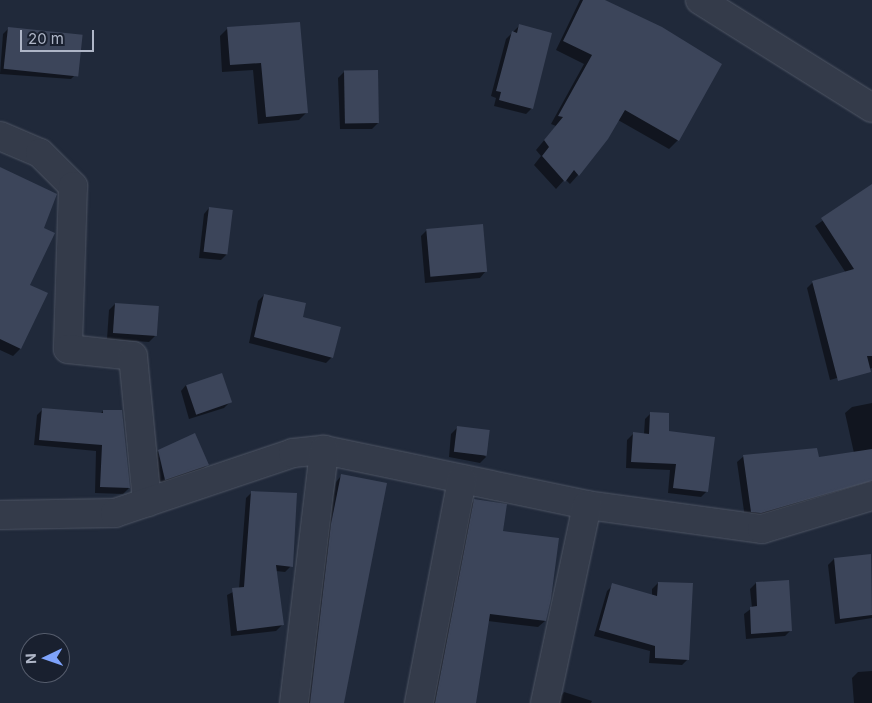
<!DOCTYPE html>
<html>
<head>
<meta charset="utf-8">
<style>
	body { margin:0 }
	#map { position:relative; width:872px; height:703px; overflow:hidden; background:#20293a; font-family:Inter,sans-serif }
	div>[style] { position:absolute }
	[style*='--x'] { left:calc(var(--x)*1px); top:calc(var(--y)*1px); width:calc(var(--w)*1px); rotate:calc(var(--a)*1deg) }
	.shadow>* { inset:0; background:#0007 }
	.building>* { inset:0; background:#3c455a; transform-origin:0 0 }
	.roads { filter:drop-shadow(0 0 1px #4f5665) drop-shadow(0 0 1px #4f5665) }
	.minor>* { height:28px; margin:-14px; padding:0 14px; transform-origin:14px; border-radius:14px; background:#343b4a }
	.tertiary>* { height:28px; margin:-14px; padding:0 14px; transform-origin:14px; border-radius:14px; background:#343b4a }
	span { translate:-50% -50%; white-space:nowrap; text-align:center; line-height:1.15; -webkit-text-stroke:4px #19202f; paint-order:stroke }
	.north { position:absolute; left:20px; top:633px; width:50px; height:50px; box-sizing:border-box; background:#19202f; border:1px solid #555c6c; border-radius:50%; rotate:267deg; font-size:14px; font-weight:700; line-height:20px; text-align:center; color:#afb6c7 }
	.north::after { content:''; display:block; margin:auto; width:18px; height:22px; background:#7ea3fc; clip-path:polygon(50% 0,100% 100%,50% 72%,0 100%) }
	.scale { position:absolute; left:20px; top:30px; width:74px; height:22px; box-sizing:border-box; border:2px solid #afb6c7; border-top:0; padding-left:6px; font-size:15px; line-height:18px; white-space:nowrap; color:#afb6c7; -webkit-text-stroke:4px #19202f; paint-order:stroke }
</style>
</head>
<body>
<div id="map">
	<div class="shadow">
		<i style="clip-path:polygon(580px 0,602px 0,720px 64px,678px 140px,669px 149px,618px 120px,578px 175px,570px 184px,565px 179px,556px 189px,534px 165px,541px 156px,536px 150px,556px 126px,551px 124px,584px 64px,556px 50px)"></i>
		<i style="clip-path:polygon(299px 23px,307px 112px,299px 120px,258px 124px,253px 70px,222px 72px,220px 36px,228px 28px)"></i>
		<i style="clip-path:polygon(519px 26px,532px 108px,526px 114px,494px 106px,496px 98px,491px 96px,506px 39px)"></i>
		<i style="clip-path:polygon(9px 28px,77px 73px,71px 79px,0 74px,3px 34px)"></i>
		<i style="clip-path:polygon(344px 72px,378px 123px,372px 129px,340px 129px,338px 78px)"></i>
		<i style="clip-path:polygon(0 172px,42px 229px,29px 286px,46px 294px,20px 349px,13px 356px,0 350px)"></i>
		<i style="clip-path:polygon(872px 186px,872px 368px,830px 380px,807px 288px,813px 282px,846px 273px,815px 226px)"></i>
		<i style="clip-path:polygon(209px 208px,227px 254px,221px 260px,199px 258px,204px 214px)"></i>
		<i style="clip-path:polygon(427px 230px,485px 272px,480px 278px,425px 283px,421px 236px)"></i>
		<i style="clip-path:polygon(264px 295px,301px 317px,332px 357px,326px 363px,249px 343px,258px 301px)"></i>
		<i style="clip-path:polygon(115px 304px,155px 336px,149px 342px,107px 339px,109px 310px)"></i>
		<i style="clip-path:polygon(186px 385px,230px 402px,224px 408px,189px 419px,181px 391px)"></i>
		<i style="clip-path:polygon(872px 403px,872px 489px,754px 519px,745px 518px,737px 462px,744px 456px,818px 459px,854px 453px,845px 413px,852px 407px)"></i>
		<i style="clip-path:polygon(43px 409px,100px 414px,103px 411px,129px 488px,123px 494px,95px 493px,96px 451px,34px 445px,37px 415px)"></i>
		<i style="clip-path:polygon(651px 413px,707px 491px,701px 497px,668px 493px,670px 470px,626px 468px,627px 440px,633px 434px,644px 434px,645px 419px)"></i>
		<i style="clip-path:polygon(457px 428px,486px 457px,480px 463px,449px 457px,451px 434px)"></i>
		<i style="clip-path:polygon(158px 451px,207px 465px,201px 471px,159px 485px,152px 457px)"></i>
		<i style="clip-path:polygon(341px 476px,343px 703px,305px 703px,326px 531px,336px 482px)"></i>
		<i style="clip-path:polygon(252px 492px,291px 566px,285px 572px,276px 571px,282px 625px,276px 631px,231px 636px,227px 595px,239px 589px,246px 498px)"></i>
		<i style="clip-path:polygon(475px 500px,502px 532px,545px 621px,538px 627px,488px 621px,475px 703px,430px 703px,468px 507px)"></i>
		<i style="clip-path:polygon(869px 555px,872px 618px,835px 624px,828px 565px,834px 559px)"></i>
		<i style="clip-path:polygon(658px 583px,688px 659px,682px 665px,649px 663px,650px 651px,594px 636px,607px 591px,613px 585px,652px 596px,652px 589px)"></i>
		<i style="clip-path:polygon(756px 583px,791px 630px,785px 636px,746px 639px,744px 614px,752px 608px,750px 589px)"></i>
		<i style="clip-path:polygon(872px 671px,872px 703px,854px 703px,852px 678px,858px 672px)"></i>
		<i style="clip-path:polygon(564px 692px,592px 701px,591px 703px,556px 703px)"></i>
	</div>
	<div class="building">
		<i style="clip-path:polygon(583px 0,605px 0,662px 27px,722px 64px,679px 141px,625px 110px,608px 139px,579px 176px,574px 170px,565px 182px,542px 156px,549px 147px,544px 140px,563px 117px,558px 116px,592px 55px,563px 41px)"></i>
		<i style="clip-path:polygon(300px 22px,308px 113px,266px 117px,261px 63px,230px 65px,227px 27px)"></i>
		<i style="clip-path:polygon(519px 24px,552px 33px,533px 109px,499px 100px,501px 92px,496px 91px,512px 31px,517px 33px)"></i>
		<i style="left:8px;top:27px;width:75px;height:42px;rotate:6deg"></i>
		<i style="left:378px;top:70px;width:53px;height:34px;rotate:89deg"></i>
		<i style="clip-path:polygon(0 167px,57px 194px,44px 228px,55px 233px,30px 285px,48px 293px,21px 349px,0 339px)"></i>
		<i style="clip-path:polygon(872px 184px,872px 356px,867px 356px,871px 372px,838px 381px,812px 281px,854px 269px,821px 218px)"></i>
		<i style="left:209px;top:207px;width:24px;height:45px;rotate:7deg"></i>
		<i style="left:483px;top:224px;width:48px;height:57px;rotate:85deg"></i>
		<i style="clip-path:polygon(264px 294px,306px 303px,303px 317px,341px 327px,333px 358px,254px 337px)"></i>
		<i style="left:115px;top:303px;width:44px;height:30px;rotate:4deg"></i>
		<i style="left:222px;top:373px;width:31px;height:38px;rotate:71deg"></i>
		<i style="clip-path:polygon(42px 408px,103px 413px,103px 410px,122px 410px,130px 488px,100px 487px,102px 445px,39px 440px)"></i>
		<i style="clip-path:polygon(650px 412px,669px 413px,669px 431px,715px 437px,708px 492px,673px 488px,676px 464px,631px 462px,633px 432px,649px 434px)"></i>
		<i style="left:457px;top:426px;width:33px;height:26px;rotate:7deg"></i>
		<i style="clip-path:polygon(195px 433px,209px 465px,165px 480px,158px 450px)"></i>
		<i style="clip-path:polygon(817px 448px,819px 457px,872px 449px,872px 481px,761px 513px,751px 512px,743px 455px)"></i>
		<i style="clip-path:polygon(341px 474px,387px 483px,344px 703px,310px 703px,331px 524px)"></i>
		<i style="clip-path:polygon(251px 491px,297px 493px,293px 567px,276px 565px,284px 625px,237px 631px,232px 588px,244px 587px)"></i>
		<i style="clip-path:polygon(474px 499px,507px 504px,503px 531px,559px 538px,551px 599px,546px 621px,490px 614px,476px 703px,435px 703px)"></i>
		<i style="clip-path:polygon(871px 554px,872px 615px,840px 619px,834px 558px)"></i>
		<i style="clip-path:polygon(789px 580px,792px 631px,751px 634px,750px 607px,757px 606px,756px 582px)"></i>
		<i style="clip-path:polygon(658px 582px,693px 583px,689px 660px,655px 658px,655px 646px,599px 630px,612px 583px,657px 596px)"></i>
	</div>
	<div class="roads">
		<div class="minor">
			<i style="--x:0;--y:136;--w:43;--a:23"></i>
			<i style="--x:40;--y:153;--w:47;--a:45"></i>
			<i style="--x:73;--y:186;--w:163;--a:91.8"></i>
			<i style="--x:68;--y:349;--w:65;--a:6.1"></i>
			<i style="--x:133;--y:356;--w:147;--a:84.5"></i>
			<i style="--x:0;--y:515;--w:115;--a:-1"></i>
			<i style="--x:115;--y:513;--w:188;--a:-18.6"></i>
			<i style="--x:293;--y:453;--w:31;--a:-6"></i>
			<i style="--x:324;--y:450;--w:269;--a:11.8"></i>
			<i style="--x:587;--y:505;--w:177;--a:7.8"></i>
			<i style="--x:762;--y:529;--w:115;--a:-16.7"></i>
			<i style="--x:294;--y:703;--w:255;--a:-83.2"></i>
			<i style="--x:419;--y:703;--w:228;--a:-79.1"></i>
			<i style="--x:545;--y:703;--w:202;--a:-78"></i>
		</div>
		<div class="tertiary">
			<i style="--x:700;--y:0;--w:203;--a:32.1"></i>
		</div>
	</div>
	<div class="north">N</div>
	<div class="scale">20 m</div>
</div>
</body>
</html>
